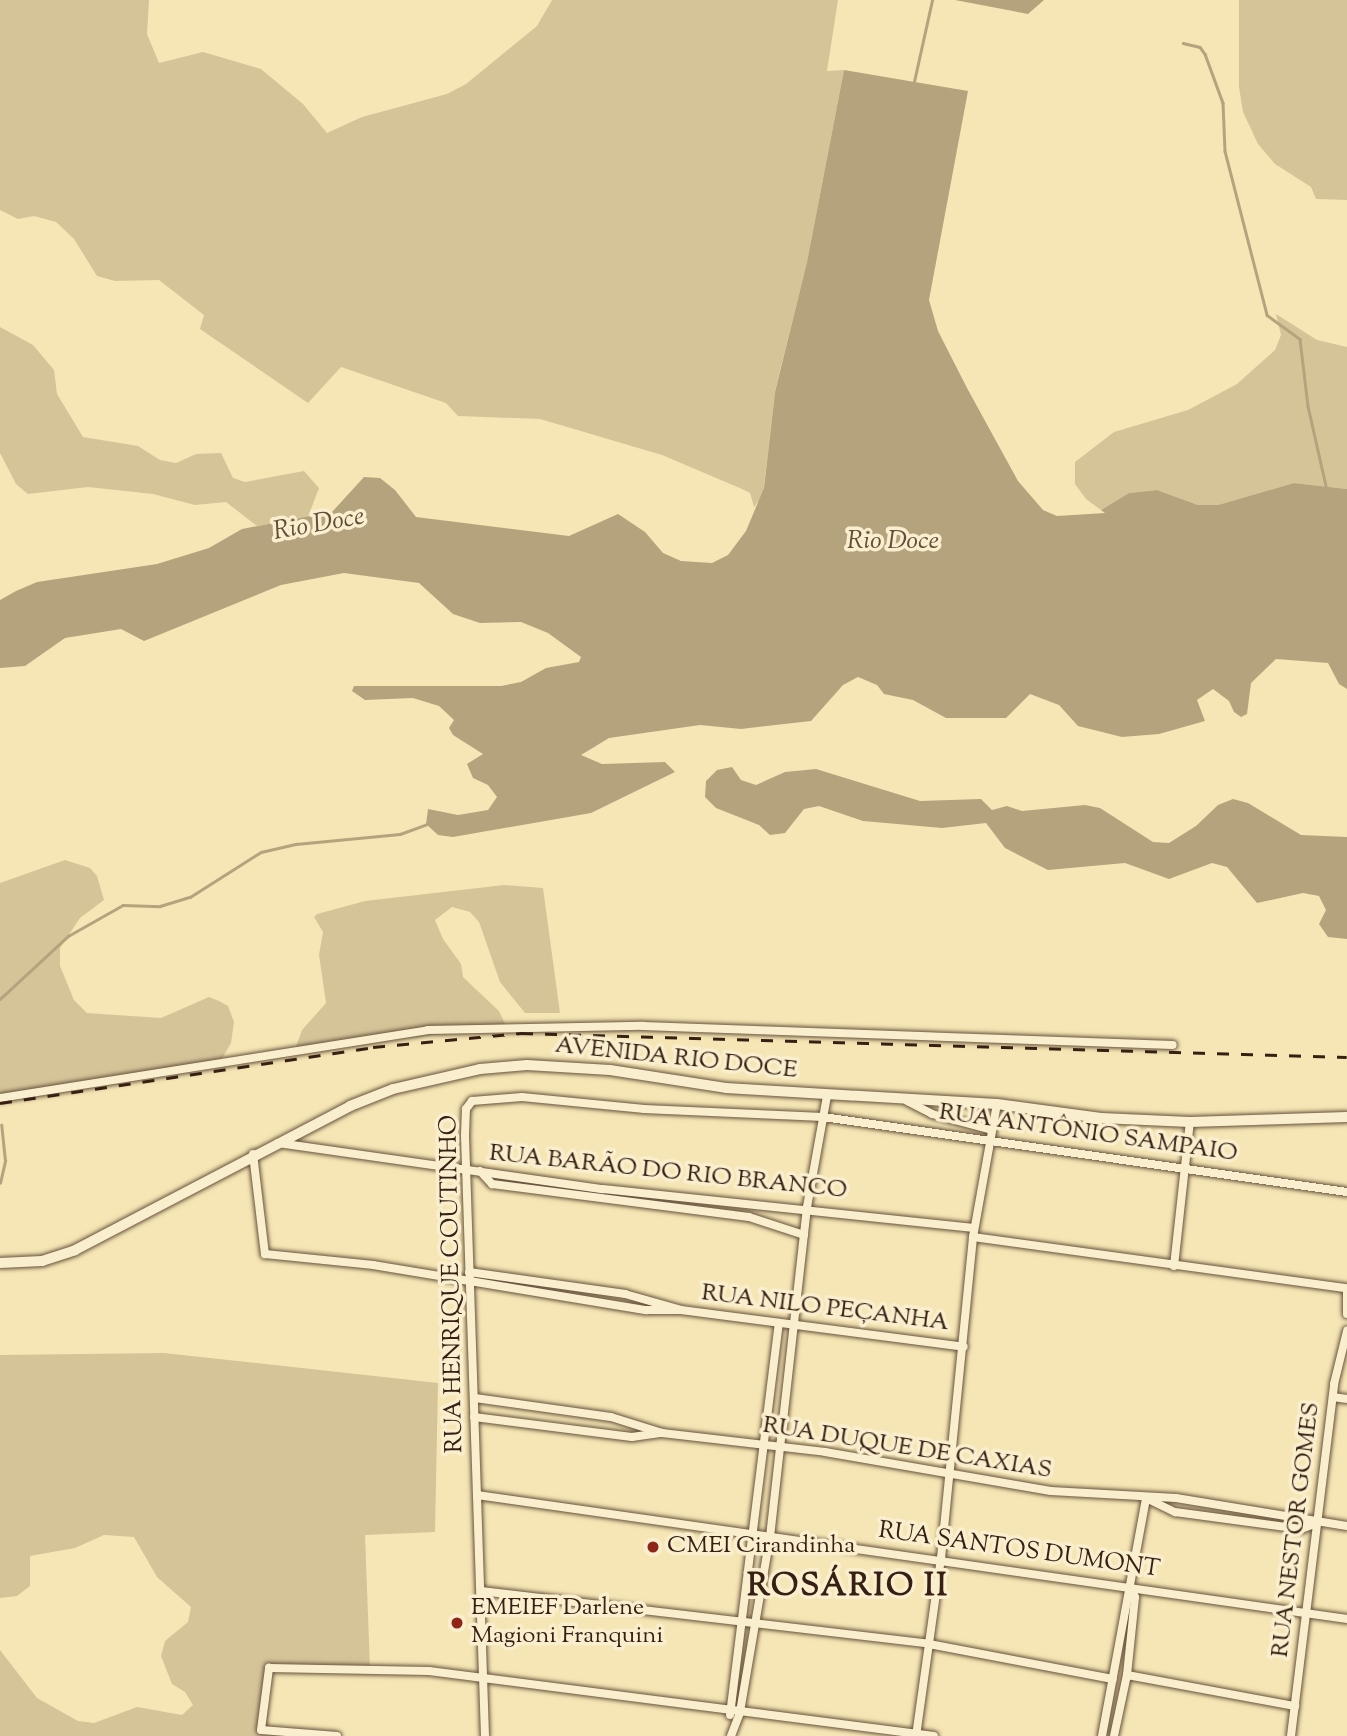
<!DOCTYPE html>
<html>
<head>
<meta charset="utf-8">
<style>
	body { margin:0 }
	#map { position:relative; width:1347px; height:1736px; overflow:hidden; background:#f6e6b5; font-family:"Sorts Mill Goudy",serif }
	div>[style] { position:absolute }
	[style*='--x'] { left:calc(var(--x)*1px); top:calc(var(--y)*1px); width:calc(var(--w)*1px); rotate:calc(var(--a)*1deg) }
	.green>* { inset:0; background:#d6c499 }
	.water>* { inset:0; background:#b5a37e }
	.stream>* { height:2.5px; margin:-1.25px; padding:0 1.25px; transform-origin:1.25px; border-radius:1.25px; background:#b5a37e }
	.roads { filter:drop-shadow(0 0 2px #67523c) drop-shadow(0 0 2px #67523c) }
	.minor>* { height:8px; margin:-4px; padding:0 4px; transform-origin:4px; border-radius:4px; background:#f9efcf }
	.tertiary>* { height:10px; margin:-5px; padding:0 5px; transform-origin:5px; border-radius:5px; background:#f9efcf }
	.rail>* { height:2.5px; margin-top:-1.25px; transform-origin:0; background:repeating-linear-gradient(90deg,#372013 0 12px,transparent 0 24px) }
	.dots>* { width:19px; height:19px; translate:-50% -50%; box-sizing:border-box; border:4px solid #f9efcf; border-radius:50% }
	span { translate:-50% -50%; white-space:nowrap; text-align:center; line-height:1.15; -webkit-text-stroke:7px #f9efcf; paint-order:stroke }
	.street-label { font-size:24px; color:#372013 }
	.poi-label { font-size:24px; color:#372013 }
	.left { translate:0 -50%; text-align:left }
	.water-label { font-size:26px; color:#634e38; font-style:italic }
	.district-label { font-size:32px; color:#372013; font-weight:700; letter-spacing:2px }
</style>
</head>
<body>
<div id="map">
	<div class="green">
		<i style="clip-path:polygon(0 0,149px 0,147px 34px,159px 63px,203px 52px,261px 69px,303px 104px,327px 133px,362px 117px,447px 94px,466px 84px,537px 26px,552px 0,838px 0,827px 71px,844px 70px,807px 262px,775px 391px,763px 495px,754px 507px,750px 493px,742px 489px,662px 455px,540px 419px,458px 416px,446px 403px,341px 367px,308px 403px,200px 329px,204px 315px,159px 280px,115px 281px,97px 276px,74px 239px,56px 222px,34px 216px,18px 219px,0 210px)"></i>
		<i style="clip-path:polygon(1239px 0,1347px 0,1347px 200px,1316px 199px,1311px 187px,1275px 164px,1258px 144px,1243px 112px,1239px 87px)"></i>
		<i style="clip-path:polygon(1276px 314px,1317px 340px,1347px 347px,1347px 489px,1294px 483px,1218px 505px,1198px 505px,1157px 490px,1129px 493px,1101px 510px,1086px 499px,1075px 484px,1075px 462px,1114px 432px,1188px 410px,1237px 384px,1275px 350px,1281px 335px)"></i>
		<i style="clip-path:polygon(0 327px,33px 345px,54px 370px,57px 394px,83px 437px,138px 446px,160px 460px,176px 463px,196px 454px,221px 453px,233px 478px,245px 482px,304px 471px,319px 488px,308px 517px,257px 526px,226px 502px,195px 505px,153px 494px,88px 487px,28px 494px,16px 484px,0 453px)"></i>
		<i style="clip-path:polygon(65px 860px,90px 868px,97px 876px,104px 900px,80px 918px,60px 948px,60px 966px,74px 1000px,87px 1013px,161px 1018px,209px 997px,219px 1001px,228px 1006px,234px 1022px,231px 1043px,219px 1064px,0 1097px,0 883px)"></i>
		<i style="clip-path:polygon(504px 885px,543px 888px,560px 1013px,525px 1013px,500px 982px,479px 922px,470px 912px,452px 907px,435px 920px,443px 939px,461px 964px,463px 977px,499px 1011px,506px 1026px,294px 1052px,302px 1030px,326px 1003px,319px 955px,323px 932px,314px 917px,317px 914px,365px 901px)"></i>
		<i style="clip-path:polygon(164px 1353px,438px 1383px,435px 1532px,365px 1535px,370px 1668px,269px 1669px,267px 1731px,305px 1736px,0 1736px,0 1650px,37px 1698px,78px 1721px,94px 1723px,137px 1707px,182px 1715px,193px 1705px,185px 1692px,172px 1684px,161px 1656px,165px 1641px,188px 1622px,191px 1607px,157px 1577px,134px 1537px,104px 1535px,75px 1548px,30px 1556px,30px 1586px,17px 1596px,0 1598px,0 1355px)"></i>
	</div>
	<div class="water">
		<i style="clip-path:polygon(955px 0,1044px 0,1028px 14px)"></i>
		<i style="clip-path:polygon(844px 70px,968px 91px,929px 300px,938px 331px,967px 388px,1018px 481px,1043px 510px,1057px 516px,1105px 513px,1101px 510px,1129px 493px,1157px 490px,1198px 505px,1218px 505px,1294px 483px,1347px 489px,1347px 689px,1339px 684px,1328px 663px,1276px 659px,1251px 683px,1247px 714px,1241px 717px,1234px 712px,1229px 701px,1213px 689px,1197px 700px,1205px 721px,1159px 734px,1122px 737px,1078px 726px,1059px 705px,1030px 694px,1006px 718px,946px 718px,913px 700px,884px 694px,877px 685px,858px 677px,843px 685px,811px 721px,741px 729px,700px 725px,609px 738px,581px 755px,602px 764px,665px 762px,675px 772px,591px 813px,453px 837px,438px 835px,426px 824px,428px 809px,458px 815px,488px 810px,497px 797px,488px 785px,473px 778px,467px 764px,483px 754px,453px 735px,449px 728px,454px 720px,439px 706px,413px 698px,365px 700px,352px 691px,354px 686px,501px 686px,521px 682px,546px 668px,579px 662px,581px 657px,548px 633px,521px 622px,480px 623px,453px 614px,419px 583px,344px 573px,281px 585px,144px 641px,121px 629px,65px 638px,25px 666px,0 668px,0 600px,16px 591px,37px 582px,157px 564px,209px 548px,242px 529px,332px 512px,364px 477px,380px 478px,395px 490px,416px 517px,569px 536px,618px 514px,645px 532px,663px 553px,681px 561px,712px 563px,728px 555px,746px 531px,764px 488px,775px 392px,807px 262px)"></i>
		<i style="clip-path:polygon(732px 767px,741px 780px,756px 785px,785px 772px,816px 769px,920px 801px,981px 799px,992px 810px,1007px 806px,1022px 811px,1085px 805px,1100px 808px,1153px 842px,1169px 843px,1196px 826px,1218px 805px,1233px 799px,1248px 803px,1301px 835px,1347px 837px,1347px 939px,1328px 937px,1319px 924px,1326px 910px,1319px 896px,1303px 893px,1257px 903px,1227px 867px,1212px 863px,1169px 879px,1125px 863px,1048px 870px,1005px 848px,986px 823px,942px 828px,863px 821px,819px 806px,804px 809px,785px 833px,770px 835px,759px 825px,716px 808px,705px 797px,706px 781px,717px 770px)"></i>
	</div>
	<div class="stream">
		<i style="--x:1183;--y:43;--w:17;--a:13"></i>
		<i style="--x:1200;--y:47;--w:9;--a:54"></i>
		<i style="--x:1205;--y:54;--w:52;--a:69.8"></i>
		<i style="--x:1223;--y:103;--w:48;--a:87.6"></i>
		<i style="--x:1225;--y:151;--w:169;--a:75.6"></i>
		<i style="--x:1267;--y:315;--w:41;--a:36"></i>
		<i style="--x:1300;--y:339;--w:67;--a:83.2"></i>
		<i style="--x:1308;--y:406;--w:82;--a:77.3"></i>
		<i style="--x:913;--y:86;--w:88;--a:-77.5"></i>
		<i style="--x:0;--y:999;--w:93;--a:-42.8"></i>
		<i style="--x:68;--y:936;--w:63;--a:-29.4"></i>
		<i style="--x:123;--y:905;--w:37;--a:2"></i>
		<i style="--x:160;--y:906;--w:31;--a:-17"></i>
		<i style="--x:190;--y:897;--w:84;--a:-32.4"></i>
		<i style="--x:261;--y:852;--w:36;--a:-13"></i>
		<i style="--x:296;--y:844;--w:104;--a:-5.5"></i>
		<i style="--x:400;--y:834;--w:29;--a:-20"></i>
		<i style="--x:0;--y:1183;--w:23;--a:-77"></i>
		<i style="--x:5;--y:1161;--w:36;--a:-96"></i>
	</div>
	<div class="roads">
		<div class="minor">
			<i style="--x:0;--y:1098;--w:433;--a:-9"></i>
			<i style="--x:428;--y:1030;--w:215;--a:-1.1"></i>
			<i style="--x:643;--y:1026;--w:530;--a:2.05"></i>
			<i style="--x:907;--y:1101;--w:28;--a:27"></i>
			<i style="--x:932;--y:1114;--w:62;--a:14.9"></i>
			<i style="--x:278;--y:1143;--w:328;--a:8.1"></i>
			<i style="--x:603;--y:1189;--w:373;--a:6"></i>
			<i style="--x:253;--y:1154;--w:101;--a:83.2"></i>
			<i style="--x:265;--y:1254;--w:109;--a:5.8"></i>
			<i style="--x:373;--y:1265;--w:277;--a:9.4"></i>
			<i style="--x:646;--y:1310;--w:35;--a:0"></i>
			<i style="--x:480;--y:1171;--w:18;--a:47"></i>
			<i style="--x:492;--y:1184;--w:259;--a:7.3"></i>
			<i style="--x:749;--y:1217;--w:58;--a:18.1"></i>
			<i style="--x:973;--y:1237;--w:377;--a:7.8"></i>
			<i style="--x:1174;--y:1266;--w:145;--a:-83.7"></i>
			<i style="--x:469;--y:1272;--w:158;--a:8"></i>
			<i style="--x:625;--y:1294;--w:58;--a:15.9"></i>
			<i style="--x:681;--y:1310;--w:285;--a:7.4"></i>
			<i style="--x:1347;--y:1291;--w:23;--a:90"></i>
			<i style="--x:1333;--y:1397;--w:14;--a:8"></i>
			<i style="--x:475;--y:1398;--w:137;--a:8"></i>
			<i style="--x:611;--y:1417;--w:53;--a:17.4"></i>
			<i style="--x:474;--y:1417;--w:159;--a:7.2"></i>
			<i style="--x:632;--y:1437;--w:30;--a:-8"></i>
			<i style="--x:662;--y:1433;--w:164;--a:6.6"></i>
			<i style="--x:825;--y:1452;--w:229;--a:9.8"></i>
			<i style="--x:1051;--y:1491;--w:125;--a:3.2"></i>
			<i style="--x:1176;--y:1498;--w:173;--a:9.3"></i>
			<i style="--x:477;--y:1495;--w:879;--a:8.11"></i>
			<i style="--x:1150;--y:1500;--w:28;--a:26"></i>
			<i style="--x:1175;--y:1512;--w:127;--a:7.7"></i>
			<i style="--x:1301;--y:1529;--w:17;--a:-21"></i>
			<i style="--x:481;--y:1591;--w:451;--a:6.7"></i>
			<i style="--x:929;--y:1644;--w:187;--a:10.8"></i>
			<i style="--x:1127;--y:1675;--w:171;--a:10.5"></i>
			<i style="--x:730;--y:1715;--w:395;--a:-82.9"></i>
			<i style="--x:337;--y:1736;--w:76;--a:-175.5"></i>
			<i style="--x:261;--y:1730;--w:63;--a:-82.6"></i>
			<i style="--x:269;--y:1668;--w:160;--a:1.1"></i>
			<i style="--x:429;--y:1671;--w:509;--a:7.33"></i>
			<i style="--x:485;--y:1736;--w:600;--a:-91.91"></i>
			<i style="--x:465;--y:1136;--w:27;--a:-88"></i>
			<i style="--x:466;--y:1109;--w:10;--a:-53"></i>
			<i style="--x:472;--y:1101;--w:50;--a:-4.6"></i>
			<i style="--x:522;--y:1097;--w:123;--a:5.6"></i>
			<i style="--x:644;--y:1109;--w:179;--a:2.6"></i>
			<i style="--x:823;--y:1117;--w:529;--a:8.15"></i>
			<i style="--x:731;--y:1736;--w:26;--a:-69"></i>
			<i style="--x:740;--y:1712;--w:178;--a:-80.3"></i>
			<i style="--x:770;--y:1537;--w:332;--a:-83.6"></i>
			<i style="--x:807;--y:1207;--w:113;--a:-79.8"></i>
			<i style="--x:916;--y:1736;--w:180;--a:-82"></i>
			<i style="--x:941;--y:1558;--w:323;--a:-84.3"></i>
			<i style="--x:973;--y:1237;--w:135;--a:-79.8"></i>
			<i style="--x:1102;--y:1736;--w:241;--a:-79.5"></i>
			<i style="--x:1114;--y:1736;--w:62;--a:-78"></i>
			<i style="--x:1127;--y:1675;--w:78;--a:-84.1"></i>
			<i style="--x:1135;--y:1597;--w:12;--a:-114"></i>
			<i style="--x:1291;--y:1736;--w:355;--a:-83"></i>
			<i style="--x:1334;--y:1384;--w:55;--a:-76.2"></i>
		</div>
		<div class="tertiary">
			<i style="--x:0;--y:1263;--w:42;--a:-2.7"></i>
			<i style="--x:42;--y:1261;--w:35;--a:-18"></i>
			<i style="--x:75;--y:1250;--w:310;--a:-27.6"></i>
			<i style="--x:350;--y:1106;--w:46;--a:-21.6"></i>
			<i style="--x:393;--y:1089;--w:89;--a:-12.9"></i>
			<i style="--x:480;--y:1069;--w:47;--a:-4.9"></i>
			<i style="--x:527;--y:1065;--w:83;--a:3.4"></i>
			<i style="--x:610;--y:1070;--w:117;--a:8.8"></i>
			<i style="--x:726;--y:1088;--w:271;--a:3.4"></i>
			<i style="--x:997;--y:1104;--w:105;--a:7.7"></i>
			<i style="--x:1101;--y:1118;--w:89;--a:2.6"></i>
			<i style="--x:1190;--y:1122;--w:157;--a:-1.8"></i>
		</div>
	</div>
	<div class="rail">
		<i style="--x:0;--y:1103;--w:377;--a:-8.5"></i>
		<i style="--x:373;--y:1047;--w:149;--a:-5.4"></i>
		<i style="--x:521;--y:1033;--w:826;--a:1.66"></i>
	</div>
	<div class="dots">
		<i style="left:653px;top:1547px;background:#8f2418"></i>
		<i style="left:457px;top:1623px;background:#8f2418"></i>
	</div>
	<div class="street-label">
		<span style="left:676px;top:1059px;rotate:6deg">AVENIDA RIO DOCE</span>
		<span style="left:1088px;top:1134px;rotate:8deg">RUA ANTÔNIO SAMPAIO</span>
		<span style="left:668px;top:1173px;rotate:6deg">RUA BARÃO DO RIO BRANCO</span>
		<span style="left:453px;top:1284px;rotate:-91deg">RUA HENRIQUE COUTINHO</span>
		<span style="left:825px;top:1309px;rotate:7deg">RUA NILO PEÇANHA</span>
		<span style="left:907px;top:1449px;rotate:9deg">RUA DUQUE DE CAXIAS</span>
		<span style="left:1297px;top:1530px;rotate:-83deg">RUA NESTOR GOMES</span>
		<span style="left:1019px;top:1551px;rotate:8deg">RUA SANTOS DUMONT</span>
	</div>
	<div class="poi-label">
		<span class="left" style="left:667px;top:1547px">CMEI Cirandinha</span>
		<span class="left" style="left:471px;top:1623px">EMEIEF Darlene<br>Magioni Franquini</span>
	</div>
	<div class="water-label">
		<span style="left:319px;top:525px;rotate:-10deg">Rio Doce</span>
		<span style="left:893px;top:542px">Rio Doce</span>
	</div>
	<div class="district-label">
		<span style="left:848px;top:1587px">ROSÁRIO II</span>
	</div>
</div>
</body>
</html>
